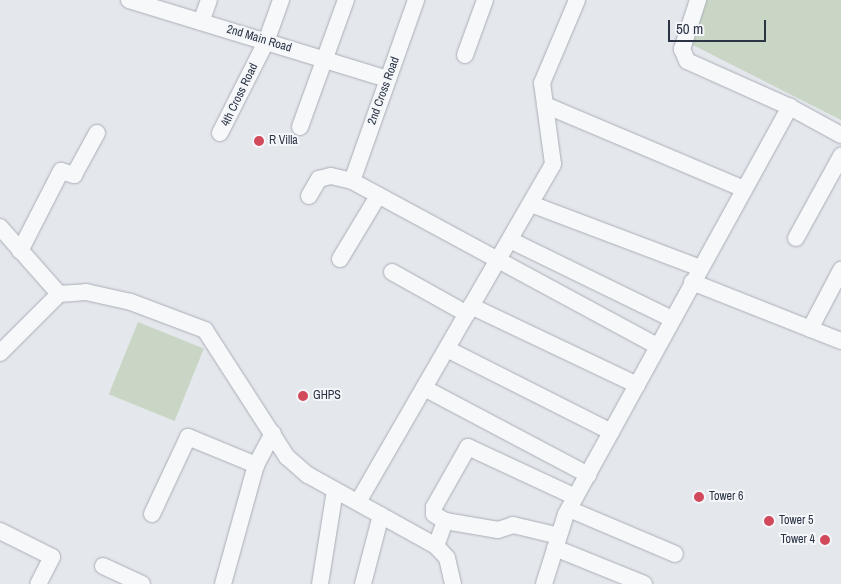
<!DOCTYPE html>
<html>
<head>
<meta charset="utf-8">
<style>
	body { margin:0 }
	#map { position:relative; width:841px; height:584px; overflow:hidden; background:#e4e7ec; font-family:"Archivo Narrow",sans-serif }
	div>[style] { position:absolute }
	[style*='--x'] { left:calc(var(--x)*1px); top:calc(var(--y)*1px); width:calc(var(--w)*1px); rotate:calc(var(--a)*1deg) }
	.green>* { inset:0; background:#c9d6c5; transform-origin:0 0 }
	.roads { filter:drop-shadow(0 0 1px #a9aeb7) drop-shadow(0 0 1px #a9aeb7) }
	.minor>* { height:16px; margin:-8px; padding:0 8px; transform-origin:8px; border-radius:8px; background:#f7f8fa }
	.dots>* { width:14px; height:14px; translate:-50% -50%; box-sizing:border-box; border:2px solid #f4f6f9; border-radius:50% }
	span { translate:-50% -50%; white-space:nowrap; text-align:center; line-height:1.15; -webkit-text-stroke:4px #f4f6f9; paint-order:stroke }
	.street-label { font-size:12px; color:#2b3445 }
	.poi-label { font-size:12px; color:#2b3445 }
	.left { translate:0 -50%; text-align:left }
	.right { translate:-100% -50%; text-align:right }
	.scale { position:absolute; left:668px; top:20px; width:98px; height:22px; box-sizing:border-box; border:2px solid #2b3445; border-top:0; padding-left:6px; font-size:15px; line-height:18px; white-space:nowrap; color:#2b3445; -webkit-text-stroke:4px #f4f6f9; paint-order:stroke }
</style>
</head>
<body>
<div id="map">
	<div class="green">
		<i style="clip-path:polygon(706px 0,841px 0,841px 120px,691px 44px)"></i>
		<i style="left:138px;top:322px;width:71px;height:78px;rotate:22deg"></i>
	</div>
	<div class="roads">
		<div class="minor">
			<i style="--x:129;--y:0;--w:271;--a:17"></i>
			<i style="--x:698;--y:0;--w:52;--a:108.1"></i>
			<i style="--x:682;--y:49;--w:13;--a:67"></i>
			<i style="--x:687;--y:61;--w:113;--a:24.1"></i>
			<i style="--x:201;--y:22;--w:23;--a:-70"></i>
			<i style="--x:465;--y:55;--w:59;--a:-70"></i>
			<i style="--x:545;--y:105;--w:216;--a:22.9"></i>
			<i style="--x:300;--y:127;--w:135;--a:-70.1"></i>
			<i style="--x:220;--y:133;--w:102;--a:-63.2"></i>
			<i style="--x:266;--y:42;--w:45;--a:-70.3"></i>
			<i style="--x:352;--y:181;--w:192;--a:-70.5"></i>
			<i style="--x:309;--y:196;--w:20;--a:-60"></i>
			<i style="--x:319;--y:179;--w:12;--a:-14"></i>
			<i style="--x:331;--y:176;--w:22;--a:13"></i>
			<i style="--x:352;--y:181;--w:347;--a:28.4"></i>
			<i style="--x:531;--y:204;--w:181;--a:20.7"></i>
			<i style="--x:0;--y:227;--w:89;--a:48.6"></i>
			<i style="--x:796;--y:238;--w:94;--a:-61.2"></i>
			<i style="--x:510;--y:240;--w:180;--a:26"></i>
			<i style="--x:20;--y:251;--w:90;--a:-62.9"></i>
			<i style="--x:61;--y:171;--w:14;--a:17"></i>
			<i style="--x:74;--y:175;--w:48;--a:-61.3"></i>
			<i style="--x:340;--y:259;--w:74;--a:-58.9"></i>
			<i style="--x:392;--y:272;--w:86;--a:29.2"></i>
			<i style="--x:692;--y:282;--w:160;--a:21.6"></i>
			<i style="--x:471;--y:306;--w:184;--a:25.4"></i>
			<i style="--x:810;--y:329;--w:67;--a:-62.3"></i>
			<i style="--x:447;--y:349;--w:184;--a:26.8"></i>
			<i style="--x:0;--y:353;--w:83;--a:-45"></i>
			<i style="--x:59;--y:294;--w:27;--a:-4"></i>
			<i style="--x:86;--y:292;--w:46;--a:12.5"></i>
			<i style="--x:131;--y:302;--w:79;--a:20.7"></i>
			<i style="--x:205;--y:330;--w:151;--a:57.2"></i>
			<i style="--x:287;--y:457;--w:28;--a:41"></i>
			<i style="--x:308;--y:475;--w:146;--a:29"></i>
			<i style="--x:436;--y:546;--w:16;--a:47"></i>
			<i style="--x:447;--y:558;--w:27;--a:77"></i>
			<i style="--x:424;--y:388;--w:186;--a:27.9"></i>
			<i style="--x:358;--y:502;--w:390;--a:-60"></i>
			<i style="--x:553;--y:164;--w:82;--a:-97.7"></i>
			<i style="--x:542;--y:83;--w:90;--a:-67.1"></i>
			<i style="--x:569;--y:509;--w:115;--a:23"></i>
			<i style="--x:152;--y:514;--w:85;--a:-64.9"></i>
			<i style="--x:188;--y:437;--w:74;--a:22.4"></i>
			<i style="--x:445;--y:521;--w:54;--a:9.6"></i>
			<i style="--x:498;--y:530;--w:16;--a:-18"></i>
			<i style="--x:513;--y:525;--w:47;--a:13.4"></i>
			<i style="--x:0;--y:531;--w:58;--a:26.6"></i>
			<i style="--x:52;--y:557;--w:30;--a:117"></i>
			<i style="--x:436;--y:546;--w:27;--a:-70"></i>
			<i style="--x:445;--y:521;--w:13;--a:-148"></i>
			<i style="--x:434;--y:514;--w:7;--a:-90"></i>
			<i style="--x:434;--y:507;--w:69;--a:-60.5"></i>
			<i style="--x:468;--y:447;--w:118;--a:25"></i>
			<i style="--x:555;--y:548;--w:96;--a:22"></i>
			<i style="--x:103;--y:566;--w:43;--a:24.8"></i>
			<i style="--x:223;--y:584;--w:123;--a:-74.5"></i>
			<i style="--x:256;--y:465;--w:36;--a:-62"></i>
			<i style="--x:320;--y:584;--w:95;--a:-80.9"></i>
			<i style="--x:363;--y:584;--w:71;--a:-75.4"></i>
			<i style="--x:544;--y:584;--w:73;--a:-72.6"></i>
			<i style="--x:566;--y:514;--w:465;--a:-61.2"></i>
			<i style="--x:790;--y:107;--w:58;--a:28.8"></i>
		</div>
	</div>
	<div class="dots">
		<i style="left:259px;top:141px;background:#d1495b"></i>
		<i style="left:303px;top:396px;background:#d1495b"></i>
		<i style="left:699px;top:497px;background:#d1495b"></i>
		<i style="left:769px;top:521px;background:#d1495b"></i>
		<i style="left:825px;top:540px;background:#d1495b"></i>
	</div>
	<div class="street-label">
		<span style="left:259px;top:39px;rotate:17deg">2nd Main Road</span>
		<span style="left:384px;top:91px;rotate:-70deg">2nd Cross Road</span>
		<span style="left:240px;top:95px;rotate:-64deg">4th Cross Road</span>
	</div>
	<div class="poi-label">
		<span class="left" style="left:269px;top:141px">R Villa</span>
		<span class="left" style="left:313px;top:396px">GHPS</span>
		<span class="left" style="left:709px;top:497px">Tower 6</span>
		<span class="left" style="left:779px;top:521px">Tower 5</span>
		<span class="right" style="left:815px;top:540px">Tower 4</span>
	</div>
	<div class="scale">50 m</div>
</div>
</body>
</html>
